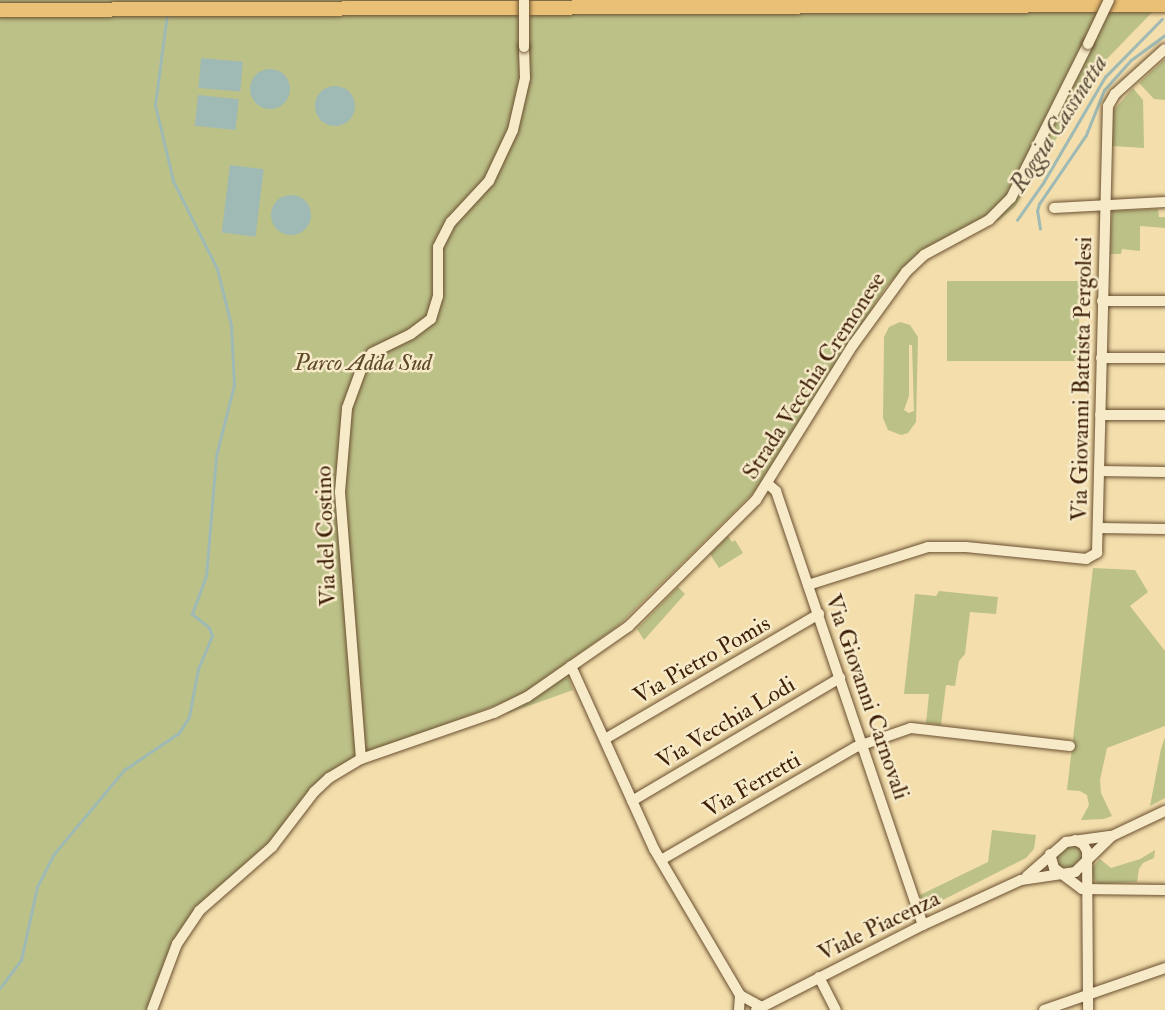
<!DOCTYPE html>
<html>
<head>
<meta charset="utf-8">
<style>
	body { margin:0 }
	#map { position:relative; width:1165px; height:1010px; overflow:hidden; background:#f3deac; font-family:"IM FELL Double Pica",serif }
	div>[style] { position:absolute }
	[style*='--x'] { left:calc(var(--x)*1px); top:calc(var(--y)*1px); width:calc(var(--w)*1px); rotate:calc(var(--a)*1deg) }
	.green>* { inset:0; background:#bcc188; transform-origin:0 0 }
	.water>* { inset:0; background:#9fbab4; transform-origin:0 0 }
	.round { border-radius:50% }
	.stream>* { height:2.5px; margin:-1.25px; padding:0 1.25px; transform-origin:1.25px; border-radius:1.25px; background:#9fbab4 }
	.roads { filter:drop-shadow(0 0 2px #6a4f30) drop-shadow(0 0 2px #6a4f30) }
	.minor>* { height:10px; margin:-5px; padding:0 5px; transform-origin:5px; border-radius:5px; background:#f7eac9 }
	.highway>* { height:14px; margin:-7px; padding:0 7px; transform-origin:7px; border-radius:7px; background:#eabf76 }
	.bridges { filter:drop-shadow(0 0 2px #6a4f30) drop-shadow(0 0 2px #6a4f30) }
	.minor-bridge>* { height:10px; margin:-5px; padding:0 5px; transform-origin:5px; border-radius:5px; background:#f7eac9 }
	span { translate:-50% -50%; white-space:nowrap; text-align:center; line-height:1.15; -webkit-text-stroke:5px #f7eac9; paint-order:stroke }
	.park-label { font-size:23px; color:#5d4827; font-style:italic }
	.street-label { font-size:23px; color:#3d1f07 }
	.water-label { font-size:24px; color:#5a4e3b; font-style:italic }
</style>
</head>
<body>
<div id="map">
	<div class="green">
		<i style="clip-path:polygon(0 0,1164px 0,1101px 65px,1015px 207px,999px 220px,935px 243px,915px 256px,886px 287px,755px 491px,618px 626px,518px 697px,369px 753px,339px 768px,288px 818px,269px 842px,198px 906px,149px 1010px,0 1010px)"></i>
		<i style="clip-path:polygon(1165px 59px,1165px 100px,1154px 99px,1139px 83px)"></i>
		<i style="clip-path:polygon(1133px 88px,1143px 100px,1144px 148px,1112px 146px,1113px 111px)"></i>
		<i style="clip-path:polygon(1158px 209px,1159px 217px,1165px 217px,1165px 228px,1140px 226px,1140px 251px,1122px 249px,1121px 254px,1110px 254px,1112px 211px)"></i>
		<i style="left:947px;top:281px;width:132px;height:80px"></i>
		<i style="clip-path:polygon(evenodd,900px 322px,910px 325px,918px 337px,916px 422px,908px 433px,901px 435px,888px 430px,883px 418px,884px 337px,889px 327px,900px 322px,912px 345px,914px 411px,909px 413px,904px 410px,909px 396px,909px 345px,912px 345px)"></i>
		<i style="clip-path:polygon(728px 536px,732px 542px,735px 540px,743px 553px,719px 568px,710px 554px)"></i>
		<i style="clip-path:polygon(1093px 568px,1135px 570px,1148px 592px,1130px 606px,1165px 651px,1165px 726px,1107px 748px,1100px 780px,1101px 793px,1112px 816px,1104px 819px,1081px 820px,1089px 805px,1087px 795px,1080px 791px,1067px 790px)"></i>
		<i style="clip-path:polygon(678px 587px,685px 594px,644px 640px,637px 629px)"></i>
		<i style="clip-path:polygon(939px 591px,998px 597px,996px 614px,970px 612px,965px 654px,959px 661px,955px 686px,946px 685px,941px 725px,926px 723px,929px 694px,904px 694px,915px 594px,936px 596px)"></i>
		<i style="clip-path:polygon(564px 677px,569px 679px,573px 690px,503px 715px)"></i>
		<i style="clip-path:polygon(1165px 737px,1165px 798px,1150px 806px,1161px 749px)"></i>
		<i style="clip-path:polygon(992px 830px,1036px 835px,1034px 849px,1026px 858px,925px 909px,920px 895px,988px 862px)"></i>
		<i style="clip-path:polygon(1075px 845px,1082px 849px,1083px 857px,1074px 868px,1059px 867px,1055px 856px,1066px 847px)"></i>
		<i style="clip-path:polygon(1155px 850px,1154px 858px,1143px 863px,1139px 869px,1137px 882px,1099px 884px,1092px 878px,1092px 868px,1100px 859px,1111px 868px,1140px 859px)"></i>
	</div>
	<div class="water">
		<i style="left:201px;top:58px;width:42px;height:30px;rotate:5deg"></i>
		<i class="round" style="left:250px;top:69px;width:40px;height:40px"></i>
		<i class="round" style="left:315px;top:86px;width:40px;height:40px"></i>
		<i style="left:198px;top:95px;width:41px;height:31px;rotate:6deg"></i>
		<i style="left:230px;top:165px;width:34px;height:68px;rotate:7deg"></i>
		<i class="round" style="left:271px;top:195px;width:40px;height:40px"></i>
	</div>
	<div class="stream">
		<i style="--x:1017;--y:220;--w:45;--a:-54.9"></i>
		<i style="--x:1043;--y:183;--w:123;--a:-59.7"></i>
		<i style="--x:1105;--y:77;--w:81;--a:-45.5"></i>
		<i style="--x:1040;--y:229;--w:18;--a:-99"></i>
		<i style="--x:1037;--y:211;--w:7;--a:-74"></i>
		<i style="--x:1039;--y:204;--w:83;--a:-55.7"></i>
		<i style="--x:1086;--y:135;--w:48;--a:-68.2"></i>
		<i style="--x:1104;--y:90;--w:40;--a:-48"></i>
		<i style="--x:1131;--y:60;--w:42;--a:-36.3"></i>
		<i style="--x:0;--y:988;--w:35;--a:-53"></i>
		<i style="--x:21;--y:960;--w:75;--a:-77.6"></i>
		<i style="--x:37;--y:887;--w:36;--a:-63"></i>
		<i style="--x:53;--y:855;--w:111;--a:-50.1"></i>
		<i style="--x:124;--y:770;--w:66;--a:-33.9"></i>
		<i style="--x:179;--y:733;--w:19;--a:-58"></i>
		<i style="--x:189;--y:717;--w:49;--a:-79.4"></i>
		<i style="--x:198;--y:669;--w:36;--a:-67"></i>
		<i style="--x:212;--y:636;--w:9;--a:-111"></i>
		<i style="--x:209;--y:628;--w:22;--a:-141"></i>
		<i style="--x:192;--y:614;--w:40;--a:-69.8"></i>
		<i style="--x:206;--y:576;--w:120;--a:-85.2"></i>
		<i style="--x:216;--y:456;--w:73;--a:-75.8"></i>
		<i style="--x:234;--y:385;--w:60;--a:-92.9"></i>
		<i style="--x:231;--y:325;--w:58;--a:-104"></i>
		<i style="--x:217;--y:269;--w:98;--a:-116.6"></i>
		<i style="--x:173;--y:181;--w:78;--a:-103.3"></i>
		<i style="--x:155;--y:105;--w:92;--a:-82.5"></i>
	</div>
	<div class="roads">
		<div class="minor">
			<i style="--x:1054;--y:208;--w:111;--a:-3.1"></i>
			<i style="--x:1102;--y:301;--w:63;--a:0"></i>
			<i style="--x:1101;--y:358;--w:64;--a:0"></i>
			<i style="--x:1100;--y:415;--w:65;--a:0"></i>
			<i style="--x:1099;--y:471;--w:66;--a:0.9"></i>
			<i style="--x:768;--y:484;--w:11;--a:41"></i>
			<i style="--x:776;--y:491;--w:458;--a:71.3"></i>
			<i style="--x:1099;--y:528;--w:66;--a:0.9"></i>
			<i style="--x:808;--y:585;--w:126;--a:-17.6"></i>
			<i style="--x:928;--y:547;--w:38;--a:0"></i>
			<i style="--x:966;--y:547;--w:121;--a:5.7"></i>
			<i style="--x:1086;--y:559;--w:13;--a:-29"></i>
			<i style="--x:1097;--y:553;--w:447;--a:-88.6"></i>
			<i style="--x:1108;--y:106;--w:14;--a:-60"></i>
			<i style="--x:1115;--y:94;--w:67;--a:-42"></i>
			<i style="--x:571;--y:666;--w:201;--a:65.6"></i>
			<i style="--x:654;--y:849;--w:169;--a:59.5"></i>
			<i style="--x:740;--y:995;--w:25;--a:29"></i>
			<i style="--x:605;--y:739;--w:248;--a:-30.3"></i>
			<i style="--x:361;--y:759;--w:268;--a:-94.5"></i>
			<i style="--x:340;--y:492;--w:84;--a:-85.2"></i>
			<i style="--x:347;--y:408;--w:44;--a:-69.9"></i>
			<i style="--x:362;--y:367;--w:17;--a:-54"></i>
			<i style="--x:372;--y:353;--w:43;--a:-26"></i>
			<i style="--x:411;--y:334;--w:25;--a:-37"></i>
			<i style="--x:431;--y:319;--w:24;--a:-73"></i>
			<i style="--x:438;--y:296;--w:49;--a:-90"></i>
			<i style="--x:438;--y:247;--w:28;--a:-63"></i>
			<i style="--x:451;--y:222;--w:56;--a:-47.2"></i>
			<i style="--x:489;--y:181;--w:56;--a:-64.8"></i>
			<i style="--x:513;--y:130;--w:53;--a:-77"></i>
			<i style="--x:525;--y:78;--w:31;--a:-92"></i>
			<i style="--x:632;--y:801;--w:242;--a:-30.6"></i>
			<i style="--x:1075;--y:840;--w:9;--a:27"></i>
			<i style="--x:1083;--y:844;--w:8;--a:60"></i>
			<i style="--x:1087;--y:851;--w:159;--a:89.6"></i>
			<i style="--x:1050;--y:854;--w:15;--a:74"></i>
			<i style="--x:1054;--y:868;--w:35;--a:37"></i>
			<i style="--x:1082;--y:889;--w:83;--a:0.7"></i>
			<i style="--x:661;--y:860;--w:225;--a:-30.1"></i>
			<i style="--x:856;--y:747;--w:58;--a:-19.1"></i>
			<i style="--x:911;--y:728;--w:160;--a:6.5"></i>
			<i style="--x:1027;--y:876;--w:52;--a:-41.1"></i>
			<i style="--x:1066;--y:842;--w:44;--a:-7.8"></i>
			<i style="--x:819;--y:977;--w:37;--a:63"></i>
			<i style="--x:152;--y:1010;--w:71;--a:-69.3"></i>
			<i style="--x:177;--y:944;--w:40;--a:-56"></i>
			<i style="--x:199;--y:911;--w:97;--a:-41.2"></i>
			<i style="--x:272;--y:847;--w:69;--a:-52.6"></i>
			<i style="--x:314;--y:792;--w:21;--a:-43"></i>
			<i style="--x:329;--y:778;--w:37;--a:-31"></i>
			<i style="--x:361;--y:759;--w:141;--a:-19.1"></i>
			<i style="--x:494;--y:713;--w:37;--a:-26"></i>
			<i style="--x:527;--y:697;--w:124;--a:-34.8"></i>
			<i style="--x:629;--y:626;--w:179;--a:-44.8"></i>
			<i style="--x:756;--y:500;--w:183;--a:-58"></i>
			<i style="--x:853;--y:345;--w:90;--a:-54"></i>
			<i style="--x:906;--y:272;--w:25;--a:-43"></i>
			<i style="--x:924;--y:255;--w:74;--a:-28.3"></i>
			<i style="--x:989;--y:220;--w:31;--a:-45"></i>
			<i style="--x:1011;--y:198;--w:172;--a:-63.4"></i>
			<i style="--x:739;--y:1010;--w:15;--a:-86"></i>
			<i style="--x:756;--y:1010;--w:187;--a:-27"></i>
			<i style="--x:923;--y:925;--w:108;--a:-24.7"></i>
			<i style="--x:1021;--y:880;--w:55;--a:-8.4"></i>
			<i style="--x:1075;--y:872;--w:52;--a:-44.2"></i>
			<i style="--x:1112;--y:836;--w:59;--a:-25.3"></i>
			<i style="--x:1044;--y:1010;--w:128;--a:-19.1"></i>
		</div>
		<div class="highway">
			<i style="--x:0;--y:10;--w:1165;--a:-0.25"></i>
		</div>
	</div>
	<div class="bridges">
		<div class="minor-bridge">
			<i style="--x:524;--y:0;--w:47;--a:90"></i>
			<i style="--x:1088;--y:44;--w:49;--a:-64.5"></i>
		</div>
	</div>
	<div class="park-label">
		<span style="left:363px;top:363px">Parco Adda Sud</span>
	</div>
	<div class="street-label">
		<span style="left:814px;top:376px;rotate:-57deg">Strada Vecchia Cremonese</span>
		<span style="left:1082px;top:379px;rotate:-89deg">Via Giovanni Battista Pergolesi</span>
		<span style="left:326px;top:536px;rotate:-92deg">Via del Costino</span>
		<span style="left:702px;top:660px;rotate:-30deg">Via Pietro Pomis</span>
		<span style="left:867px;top:697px;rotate:71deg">Via Giovanni Carnovali</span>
		<span style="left:726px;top:723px;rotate:-31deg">Via Vecchia Lodi</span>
		<span style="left:752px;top:785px;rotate:-30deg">Via Ferretti</span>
		<span style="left:879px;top:926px;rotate:-26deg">Viale Piacenza</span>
	</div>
	<div class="water-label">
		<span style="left:1059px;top:124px;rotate:-57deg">Roggia Cassinetta</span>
	</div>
</div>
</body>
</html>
